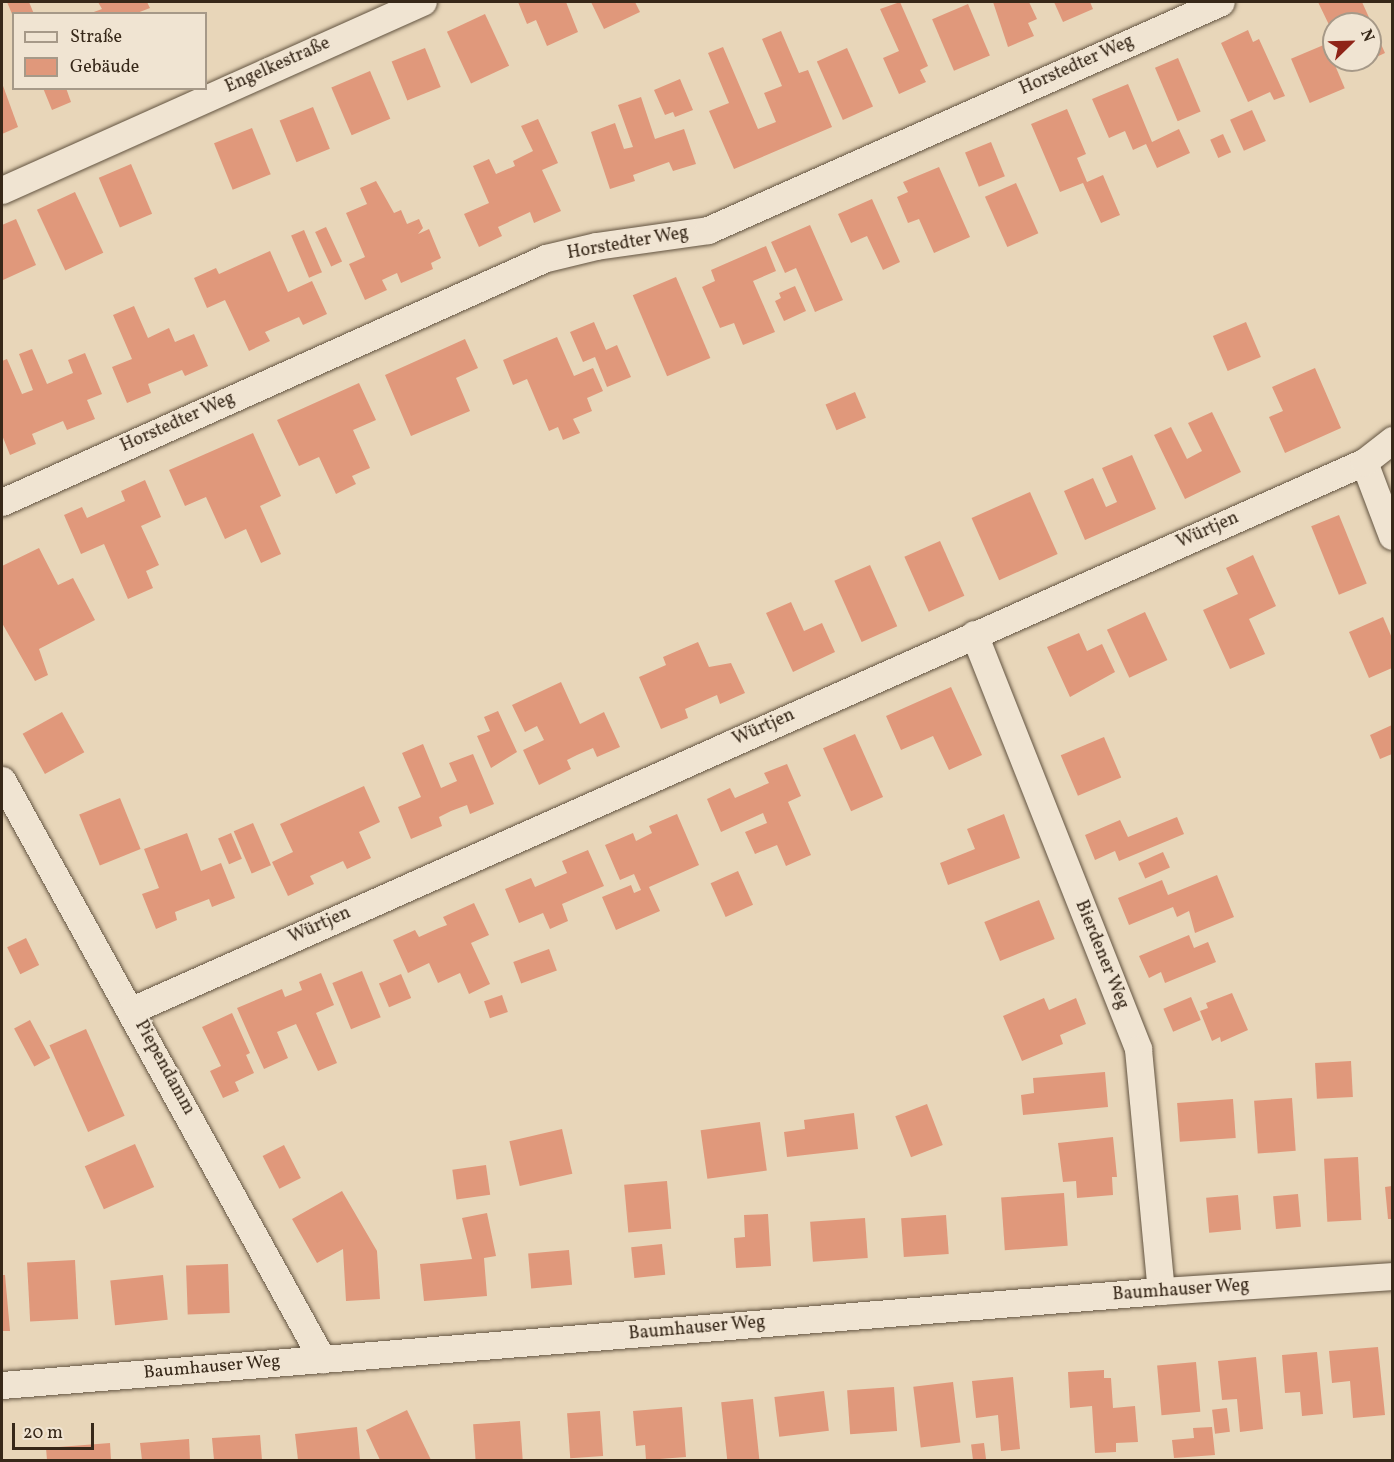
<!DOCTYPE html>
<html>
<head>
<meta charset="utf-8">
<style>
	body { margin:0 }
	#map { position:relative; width:1394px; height:1462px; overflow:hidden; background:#e8d6b9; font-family:Vollkorn,serif }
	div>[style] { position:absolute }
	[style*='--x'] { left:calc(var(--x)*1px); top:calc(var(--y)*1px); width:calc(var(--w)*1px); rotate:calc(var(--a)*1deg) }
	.building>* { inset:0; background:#e0987b; transform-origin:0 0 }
	.roads { filter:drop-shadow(0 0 2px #635441) drop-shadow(0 0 2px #635441) }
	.minor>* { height:27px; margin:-13.5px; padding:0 13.5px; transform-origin:13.5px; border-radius:13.5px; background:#f0e4d2 }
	span { translate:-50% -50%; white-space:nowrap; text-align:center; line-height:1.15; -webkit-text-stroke:4.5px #f0e4d2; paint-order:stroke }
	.street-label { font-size:18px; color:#372819 }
	.frame { position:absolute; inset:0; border:3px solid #372819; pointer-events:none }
	.legend { position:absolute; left:12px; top:12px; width:195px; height:78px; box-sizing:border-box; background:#f0e4d2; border:2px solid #a69988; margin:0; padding:8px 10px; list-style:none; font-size:18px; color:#372819 }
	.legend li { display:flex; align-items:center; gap:12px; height:30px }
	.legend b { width:30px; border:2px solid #a69988 }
	.north { position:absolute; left:1322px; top:12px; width:60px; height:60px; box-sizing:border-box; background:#f0e4d2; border:2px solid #a69988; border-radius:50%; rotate:67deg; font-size:16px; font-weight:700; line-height:24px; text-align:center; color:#372819 }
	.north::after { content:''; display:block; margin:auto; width:21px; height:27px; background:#8f2418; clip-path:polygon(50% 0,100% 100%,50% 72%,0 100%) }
	.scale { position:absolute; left:12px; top:1423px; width:82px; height:27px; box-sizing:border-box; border:3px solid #372819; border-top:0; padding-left:8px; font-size:18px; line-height:21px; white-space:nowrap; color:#372819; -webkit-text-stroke:4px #f0e4d2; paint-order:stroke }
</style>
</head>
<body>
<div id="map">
	<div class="building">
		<i style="clip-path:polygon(7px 2px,29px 2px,34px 14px,12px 14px)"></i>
		<i style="clip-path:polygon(98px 2px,147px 2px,150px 8px,137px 13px,91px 13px,102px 9px)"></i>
		<i style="clip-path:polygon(518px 2px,566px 2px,578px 32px,547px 46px,536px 20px,527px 24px)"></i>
		<i style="clip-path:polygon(591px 2px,635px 2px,640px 12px,604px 29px)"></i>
		<i style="clip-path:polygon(900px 2px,928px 66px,920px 70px,926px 82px,899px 94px,883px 58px,899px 51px,880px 9px)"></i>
		<i style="clip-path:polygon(993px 2px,1029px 2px,1037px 19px,1028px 23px,1034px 36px,1008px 47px)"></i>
		<i style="clip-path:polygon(1054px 2px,1090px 2px,1093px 9px,1063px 22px)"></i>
		<i style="clip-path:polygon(1318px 2px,1362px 2px,1385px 53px,1370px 60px,1370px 24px,1345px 22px,1334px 24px,1331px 29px)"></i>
		<i style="left:968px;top:4px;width:56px;height:39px;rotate:67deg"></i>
		<i style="left:485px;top:14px;width:57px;height:42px;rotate:65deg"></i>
		<i style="clip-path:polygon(1248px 30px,1253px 42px,1259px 39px,1285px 96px,1274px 100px,1270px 92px,1248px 102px,1221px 43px)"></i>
		<i style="clip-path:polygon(781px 31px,799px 73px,808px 70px,832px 127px,734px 169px,709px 111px,729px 103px,708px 53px,723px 47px,758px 129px,776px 122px,764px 93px,782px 86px,762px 39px)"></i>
		<i style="left:1326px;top:44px;width:48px;height:38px;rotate:67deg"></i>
		<i style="left:425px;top:48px;width:42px;height:36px;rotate:68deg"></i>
		<i style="left:847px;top:48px;width:64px;height:33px;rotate:66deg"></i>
		<i style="left:1178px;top:58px;width:58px;height:25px;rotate:67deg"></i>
		<i style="left:370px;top:71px;width:52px;height:42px;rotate:67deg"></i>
		<i style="clip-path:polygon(680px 79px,693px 110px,675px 117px,673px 112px,665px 115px,654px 90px)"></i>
		<i style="clip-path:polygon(2px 83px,18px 127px,2px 134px)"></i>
		<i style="clip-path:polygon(1128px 84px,1152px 142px,1179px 129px,1190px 153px,1157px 168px,1146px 144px,1133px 150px,1125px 131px,1109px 138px,1092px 99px)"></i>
		<i style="clip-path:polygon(43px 88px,66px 88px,71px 102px,52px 110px)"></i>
		<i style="clip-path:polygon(641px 97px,655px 139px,684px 129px,696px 164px,673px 171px,669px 162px,633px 175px,635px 181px,610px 189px,591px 132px,615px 123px,624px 149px,633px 147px,618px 105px)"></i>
		<i style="left:313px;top:107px;width:45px;height:36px;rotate:68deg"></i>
		<i style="clip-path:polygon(1067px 109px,1086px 154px,1077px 158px,1087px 182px,1103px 175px,1120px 215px,1101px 223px,1083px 183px,1060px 192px,1031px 124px)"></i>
		<i style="left:1252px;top:110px;width:34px;height:24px;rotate:66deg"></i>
		<i style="clip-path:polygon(538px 119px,558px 163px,542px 170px,561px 211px,534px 223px,530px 212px,498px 227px,502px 236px,479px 247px,464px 214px,489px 203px,473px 166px,489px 159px,496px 174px,515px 166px,513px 161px,533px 151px,521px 126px)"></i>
		<i style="left:252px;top:128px;width:50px;height:41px;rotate:68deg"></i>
		<i style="left:1223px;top:134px;width:20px;height:14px;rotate:66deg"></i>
		<i style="left:991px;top:142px;width:37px;height:28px;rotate:68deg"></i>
		<i style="left:131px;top:164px;width:54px;height:35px;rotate:67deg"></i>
		<i style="clip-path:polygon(939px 167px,970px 237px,934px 253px,919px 219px,908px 223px,897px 197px,908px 192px,903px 182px)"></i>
		<i style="clip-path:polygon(376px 181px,394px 213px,401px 210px,407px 224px,419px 219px,423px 228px,418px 234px,429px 229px,441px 258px,431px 263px,433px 269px,401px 283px,397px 273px,382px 280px,387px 290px,365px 300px,349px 264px,365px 257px,346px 213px,367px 204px,360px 188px)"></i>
		<i style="left:1016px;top:183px;width:55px;height:34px;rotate:66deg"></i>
		<i style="left:75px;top:192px;width:67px;height:42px;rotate:65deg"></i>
		<i style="clip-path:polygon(872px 199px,900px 262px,883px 270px,867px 236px,851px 243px,838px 214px)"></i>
		<i style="clip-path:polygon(16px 219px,36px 265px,3px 280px,2px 225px)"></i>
		<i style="clip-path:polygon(810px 225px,843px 300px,815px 312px,796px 268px,785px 273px,771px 242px)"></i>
		<i style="left:326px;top:227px;width:38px;height:12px;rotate:65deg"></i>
		<i style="left:304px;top:230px;width:46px;height:14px;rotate:67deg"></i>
		<i style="clip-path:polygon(766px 246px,776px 271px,753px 281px,775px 332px,743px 345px,734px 323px,720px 328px,702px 287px,715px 281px,711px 270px)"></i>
		<i style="clip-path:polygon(270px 251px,288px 292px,312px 281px,327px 314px,303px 325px,299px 317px,265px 332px,270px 341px,249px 351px,225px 300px,207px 308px,194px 278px,216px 268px,219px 274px)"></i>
		<i style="left:676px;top:277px;width:88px;height:47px;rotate:67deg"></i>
		<i style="clip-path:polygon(795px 286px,806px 311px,784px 321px,775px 301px,781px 298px,779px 293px)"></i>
		<i style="clip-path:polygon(134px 306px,148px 338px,169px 328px,175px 342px,194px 334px,208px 366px,185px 376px,182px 370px,148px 384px,151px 393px,127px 403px,112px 367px,132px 359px,113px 315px)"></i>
		<i style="clip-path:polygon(594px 322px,606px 350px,617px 345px,631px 377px,607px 387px,595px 357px,583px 362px,570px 332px)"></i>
		<i style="left:1246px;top:322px;width:38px;height:36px;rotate:67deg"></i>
		<i style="clip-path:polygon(557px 337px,574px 376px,593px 368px,603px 391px,587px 398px,592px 411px,573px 419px,580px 433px,563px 440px,558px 427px,549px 431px,527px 379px,513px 385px,503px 360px)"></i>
		<i style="clip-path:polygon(465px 339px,478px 368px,456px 378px,470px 411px,411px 436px,385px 375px)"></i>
		<i style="clip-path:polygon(32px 349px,47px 384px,73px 373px,68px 360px,85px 353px,102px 394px,87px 400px,95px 419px,67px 430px,63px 421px,32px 434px,36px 444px,10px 455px,2px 435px,2px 361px,7px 359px,22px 394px,33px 390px,19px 354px)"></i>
		<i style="clip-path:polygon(1315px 368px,1341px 428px,1285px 453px,1269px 417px,1283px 411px,1272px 387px)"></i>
		<i style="clip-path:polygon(359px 383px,376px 420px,353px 430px,370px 468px,352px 476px,356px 484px,336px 494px,319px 457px,299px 466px,277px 420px)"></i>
		<i style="left:855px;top:392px;width:28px;height:32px;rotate:67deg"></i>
		<i style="clip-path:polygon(1212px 412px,1241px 472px,1185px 499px,1154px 435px,1171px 427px,1187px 459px,1202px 451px,1188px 423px)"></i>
		<i style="clip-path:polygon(253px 433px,281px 496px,260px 506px,281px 554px,261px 563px,246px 529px,225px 539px,206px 497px,185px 506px,169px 470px)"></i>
		<i style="clip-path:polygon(1132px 455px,1156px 509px,1085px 540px,1064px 491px,1093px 478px,1106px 507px,1117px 502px,1102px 468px)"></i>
		<i style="clip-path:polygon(145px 480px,161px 517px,141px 526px,159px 565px,146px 571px,153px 588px,128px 599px,104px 544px,81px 554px,64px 515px,82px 507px,87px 518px,125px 501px,121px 491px)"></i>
		<i style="left:1030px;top:492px;width:68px;height:64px;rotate:66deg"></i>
		<i style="left:1339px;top:515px;width:74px;height:30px;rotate:68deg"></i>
		<i style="left:940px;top:541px;width:60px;height:39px;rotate:66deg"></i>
		<i style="clip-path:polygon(39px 548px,58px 585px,73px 578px,95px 620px,39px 649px,48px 675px,35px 681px,2px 623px,2px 566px)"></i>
		<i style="clip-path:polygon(1253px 555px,1276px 606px,1249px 619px,1265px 654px,1230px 669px,1203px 610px,1238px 594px,1226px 568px)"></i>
		<i style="left:870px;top:565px;width:67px;height:39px;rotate:66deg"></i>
		<i style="clip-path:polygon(791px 602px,804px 631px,822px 623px,835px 652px,793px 672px,766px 613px)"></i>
		<i style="left:1145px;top:612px;width:53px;height:42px;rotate:65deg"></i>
		<i style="clip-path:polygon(1383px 617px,1392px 638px,1392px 668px,1369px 678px,1349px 632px)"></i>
		<i style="clip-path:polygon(1079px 633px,1087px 651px,1102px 644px,1115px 672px,1070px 697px,1047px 647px)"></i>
		<i style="clip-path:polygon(698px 642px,709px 667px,731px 663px,745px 693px,720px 704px,717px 695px,685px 709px,688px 718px,661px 729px,639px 677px,666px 665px,663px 657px)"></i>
		<i style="clip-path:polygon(561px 682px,580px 724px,604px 712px,620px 747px,597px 757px,593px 748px,577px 755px,567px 760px,571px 769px,539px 785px,523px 750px,544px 740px,537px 726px,525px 732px,512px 705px)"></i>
		<i style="clip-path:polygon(951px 687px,982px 755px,949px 770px,933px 736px,901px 750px,886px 716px)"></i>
		<i style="clip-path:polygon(498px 711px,517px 752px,491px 768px,477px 736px,490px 731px,484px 717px)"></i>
		<i style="left:62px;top:712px;width:46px;height:45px;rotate:61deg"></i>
		<i style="clip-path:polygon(1392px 725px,1392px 754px,1380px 759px,1370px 735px)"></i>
		<i style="left:855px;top:734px;width:69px;height:35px;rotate:66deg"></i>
		<i style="left:1104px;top:737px;width:44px;height:47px;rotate:67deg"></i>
		<i style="clip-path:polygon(423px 744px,441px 788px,457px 781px,449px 763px,473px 754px,494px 804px,470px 814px,467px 805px,451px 811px,439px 817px,442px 826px,411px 839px,398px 807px,421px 797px,402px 753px)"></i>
		<i style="clip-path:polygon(787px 764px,801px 796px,788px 802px,811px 855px,786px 866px,777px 845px,755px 854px,745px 832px,767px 823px,763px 813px,721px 832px,707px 799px,730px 788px,735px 798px,769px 783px,764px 773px)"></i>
		<i style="clip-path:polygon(364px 786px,380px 822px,359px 832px,371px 858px,347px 869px,343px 861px,310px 876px,314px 884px,288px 896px,272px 862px,293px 852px,280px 824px)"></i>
		<i style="left:120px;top:798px;width:55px;height:44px;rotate:68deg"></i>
		<i style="clip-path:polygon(677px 814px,699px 865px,649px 887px,660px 911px,616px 930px,602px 897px,631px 885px,634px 893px,641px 890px,634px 874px,620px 880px,605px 845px,633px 833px,636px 841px,652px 833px,649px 826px)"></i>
		<i style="clip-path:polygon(1004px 814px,1020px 858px,948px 885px,940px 863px,975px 849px,967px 829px)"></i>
		<i style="clip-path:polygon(1177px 817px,1184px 834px,1119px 861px,1115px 851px,1095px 860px,1085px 835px,1120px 820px,1128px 837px)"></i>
		<i style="left:253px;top:823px;width:46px;height:21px;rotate:67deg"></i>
		<i style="clip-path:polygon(187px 833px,201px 871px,221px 863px,235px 898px,212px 907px,209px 899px,175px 912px,177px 920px,156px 929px,142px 894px,159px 888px,144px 849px)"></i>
		<i style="left:231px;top:833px;width:28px;height:14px;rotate:67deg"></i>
		<i style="clip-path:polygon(588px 850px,604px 886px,562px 904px,568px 921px,550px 929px,543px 913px,519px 923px,505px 889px,531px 878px,535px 887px,567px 873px,562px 861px)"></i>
		<i style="left:1163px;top:852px;width:17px;height:27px;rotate:66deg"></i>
		<i style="left:738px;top:871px;width:37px;height:30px;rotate:66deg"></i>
		<i style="clip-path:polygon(1217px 875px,1234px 917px,1195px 933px,1189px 911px,1177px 917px,1173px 907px,1129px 925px,1118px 898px,1162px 880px,1168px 895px)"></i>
		<i style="left:1039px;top:900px;width:42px;height:59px;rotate:68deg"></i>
		<i style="clip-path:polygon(474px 903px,489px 935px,471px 943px,490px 984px,469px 994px,460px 973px,438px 983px,429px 963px,408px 973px,393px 940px,415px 930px,419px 937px,439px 928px,447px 925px,443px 917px)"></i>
		<i style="clip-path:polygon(1189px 935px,1194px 948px,1208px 942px,1216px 962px,1165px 983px,1161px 972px,1149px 978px,1139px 956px)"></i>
		<i style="left:26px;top:938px;width:30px;height:21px;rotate:64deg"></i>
		<i style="left:549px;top:949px;width:23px;height:38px;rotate:70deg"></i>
		<i style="left:362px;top:971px;width:50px;height:32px;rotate:68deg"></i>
		<i style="clip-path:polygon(321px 973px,334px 1005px,316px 1013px,337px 1063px,318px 1071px,296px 1024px,277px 1032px,288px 1058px,264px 1069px,237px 1008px,282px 989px,285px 997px,302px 990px,299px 982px)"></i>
		<i style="left:401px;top:974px;width:26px;height:24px;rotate:67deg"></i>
		<i style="clip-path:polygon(1232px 993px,1248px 1030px,1221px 1042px,1220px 1037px,1212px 1041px,1200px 1011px,1208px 1008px,1206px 1003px)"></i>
		<i style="left:502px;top:995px;width:18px;height:19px;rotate:71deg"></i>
		<i style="left:1191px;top:997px;width:25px;height:30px;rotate:67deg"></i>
		<i style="clip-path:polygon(1044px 998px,1049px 1010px,1076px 998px,1086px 1024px,1060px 1035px,1063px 1044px,1022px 1061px,1003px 1016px)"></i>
		<i style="clip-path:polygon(232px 1013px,250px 1053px,246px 1055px,254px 1073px,235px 1082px,239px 1091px,223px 1098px,210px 1071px,221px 1066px,202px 1027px)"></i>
		<i style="left:30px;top:1020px;width:43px;height:18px;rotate:62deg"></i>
		<i style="left:86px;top:1029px;width:95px;height:40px;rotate:66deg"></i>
		<i style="left:1351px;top:1061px;width:36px;height:36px;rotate:87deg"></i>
		<i style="clip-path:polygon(1105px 1072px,1108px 1107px,1023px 1115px,1021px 1095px,1034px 1093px,1033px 1078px)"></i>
		<i style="left:1292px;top:1098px;width:53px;height:38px;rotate:86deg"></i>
		<i style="left:1233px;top:1099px;width:39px;height:56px;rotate:86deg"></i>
		<i style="left:927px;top:1104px;width:44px;height:34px;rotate:69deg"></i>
		<i style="clip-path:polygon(854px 1113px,858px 1149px,787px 1157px,784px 1132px,805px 1129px,804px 1120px)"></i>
		<i style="left:760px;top:1122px;width:49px;height:60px;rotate:82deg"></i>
		<i style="left:562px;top:1129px;width:46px;height:54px;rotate:77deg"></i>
		<i style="clip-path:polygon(1113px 1137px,1117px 1177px,1112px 1177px,1113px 1195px,1077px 1198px,1076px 1181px,1063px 1182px,1058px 1143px)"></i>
		<i style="left:135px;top:1144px;width:47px;height:55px;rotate:66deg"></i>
		<i style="left:284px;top:1145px;width:37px;height:24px;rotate:63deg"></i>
		<i style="left:1358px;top:1157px;width:63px;height:34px;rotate:87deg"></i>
		<i style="left:486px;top:1165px;width:30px;height:34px;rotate:82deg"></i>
		<i style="left:667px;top:1181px;width:48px;height:43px;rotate:85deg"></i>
		<i style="clip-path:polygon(1392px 1186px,1392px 1219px,1388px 1219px,1385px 1187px)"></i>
		<i style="clip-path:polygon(342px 1191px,377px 1251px,380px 1299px,346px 1301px,343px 1249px,317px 1263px,292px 1219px)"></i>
		<i style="left:1064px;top:1193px;width:53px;height:63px;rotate:86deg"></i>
		<i style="left:1298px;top:1194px;width:33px;height:25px;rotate:85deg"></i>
		<i style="left:1238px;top:1195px;width:35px;height:32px;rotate:85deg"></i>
		<i style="clip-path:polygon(487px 1213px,496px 1256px,484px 1258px,487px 1296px,424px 1301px,420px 1264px,472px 1259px,462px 1218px)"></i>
		<i style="clip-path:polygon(768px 1214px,771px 1266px,736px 1268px,734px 1238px,745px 1237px,744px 1215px)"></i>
		<i style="left:946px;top:1215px;width:39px;height:45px;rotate:86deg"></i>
		<i style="left:865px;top:1218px;width:40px;height:55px;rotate:86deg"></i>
		<i style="left:662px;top:1244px;width:31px;height:31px;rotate:84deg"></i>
		<i style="left:569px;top:1250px;width:35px;height:41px;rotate:85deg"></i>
		<i style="left:75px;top:1260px;width:59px;height:48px;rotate:87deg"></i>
		<i style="left:228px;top:1264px;width:49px;height:42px;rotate:88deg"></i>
		<i style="clip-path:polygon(2px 1275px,5px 1275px,10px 1331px,2px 1331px)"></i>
		<i style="left:163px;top:1275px;width:45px;height:53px;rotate:84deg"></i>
		<i style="clip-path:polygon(1378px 1347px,1385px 1415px,1353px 1418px,1350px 1381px,1332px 1383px,1329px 1351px)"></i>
		<i style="clip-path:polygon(1317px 1352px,1323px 1414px,1302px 1416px,1300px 1392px,1285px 1393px,1282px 1355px)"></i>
		<i style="clip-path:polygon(1256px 1357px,1263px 1429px,1240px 1432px,1237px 1399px,1222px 1400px,1218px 1361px)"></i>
		<i style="left:1196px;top:1362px;width:50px;height:39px;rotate:85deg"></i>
		<i style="clip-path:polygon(1104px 1370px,1104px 1378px,1111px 1378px,1113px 1408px,1135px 1406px,1138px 1442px,1116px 1443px,1116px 1452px,1095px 1453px,1092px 1406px,1070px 1408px,1068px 1372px)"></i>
		<i style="clip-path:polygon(1013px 1377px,1020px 1449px,1001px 1451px,998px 1415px,976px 1418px,972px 1381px)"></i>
		<i style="left:953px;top:1382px;width:61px;height:40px;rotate:83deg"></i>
		<i style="left:894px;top:1387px;width:44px;height:47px;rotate:86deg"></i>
		<i style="left:824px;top:1391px;width:40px;height:50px;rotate:83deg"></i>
		<i style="left:753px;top:1399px;width:61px;height:32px;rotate:84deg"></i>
		<i style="clip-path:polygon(682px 1407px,686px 1457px,646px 1460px,645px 1445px,636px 1446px,633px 1411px)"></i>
		<i style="left:1227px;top:1408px;width:24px;height:15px;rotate:83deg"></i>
		<i style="clip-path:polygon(407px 1410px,431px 1460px,380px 1460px,366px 1430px)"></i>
		<i style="left:600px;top:1411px;width:45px;height:33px;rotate:86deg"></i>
		<i style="left:520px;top:1421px;width:39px;height:47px;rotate:86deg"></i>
		<i style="clip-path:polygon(357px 1427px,360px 1460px,298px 1460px,295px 1434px)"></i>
		<i style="clip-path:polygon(1212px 1427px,1215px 1455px,1174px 1458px,1172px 1440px,1194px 1438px,1193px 1428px)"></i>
		<i style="clip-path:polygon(260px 1435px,262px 1460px,214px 1460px,212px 1438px)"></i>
		<i style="clip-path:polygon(189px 1439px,190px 1460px,142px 1460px,140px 1443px)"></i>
		<i style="clip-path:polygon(110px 1443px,111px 1460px,47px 1460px,46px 1448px)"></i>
		<i style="left:984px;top:1443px;width:17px;height:13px;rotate:83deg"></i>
	</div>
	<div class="roads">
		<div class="minor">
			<i style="--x:2;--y:190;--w:461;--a:-24.1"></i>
			<i style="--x:1364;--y:462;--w:79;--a:69.3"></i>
			<i style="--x:2;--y:502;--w:596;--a:-24.16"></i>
			<i style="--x:546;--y:258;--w:51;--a:-13.5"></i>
			<i style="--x:596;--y:246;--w:113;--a:-8.1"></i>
			<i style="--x:708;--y:230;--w:561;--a:-23.96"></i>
			<i style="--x:974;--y:634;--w:446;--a:68.4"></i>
			<i style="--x:1138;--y:1049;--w:243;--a:84.6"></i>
			<i style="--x:2;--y:780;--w:662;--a:61.07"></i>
			<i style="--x:132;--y:1010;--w:1348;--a:-23.98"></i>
			<i style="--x:1364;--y:462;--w:36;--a:-38"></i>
			<i style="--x:2;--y:1385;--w:1163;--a:-4.64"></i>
			<i style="--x:1161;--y:1291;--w:231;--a:-3.7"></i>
		</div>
	</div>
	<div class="street-label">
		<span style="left:278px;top:66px;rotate:-24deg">Engelkestraße</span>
		<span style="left:1077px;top:66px;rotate:-24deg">Horstedter Weg</span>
		<span style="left:628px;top:244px;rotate:-10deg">Horstedter Weg</span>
		<span style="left:178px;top:423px;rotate:-24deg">Horstedter Weg</span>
		<span style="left:1208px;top:531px;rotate:-24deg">Würtjen</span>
		<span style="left:764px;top:728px;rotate:-24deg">Würtjen</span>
		<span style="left:320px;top:926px;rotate:-24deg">Würtjen</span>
		<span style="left:1101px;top:955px;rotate:68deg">Bierdener Weg</span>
		<span style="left:164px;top:1068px;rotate:61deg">Piependamm</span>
		<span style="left:1181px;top:1291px;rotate:-4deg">Baumhauser Weg</span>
		<span style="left:697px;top:1329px;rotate:-5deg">Baumhauser Weg</span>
		<span style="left:212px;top:1368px;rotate:-5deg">Baumhauser Weg</span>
	</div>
	<div class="frame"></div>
	<ul class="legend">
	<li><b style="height:8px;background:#f0e4d2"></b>Straße</li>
	<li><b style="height:16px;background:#e0987b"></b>Gebäude</li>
	</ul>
	<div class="north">N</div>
	<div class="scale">20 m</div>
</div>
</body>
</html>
